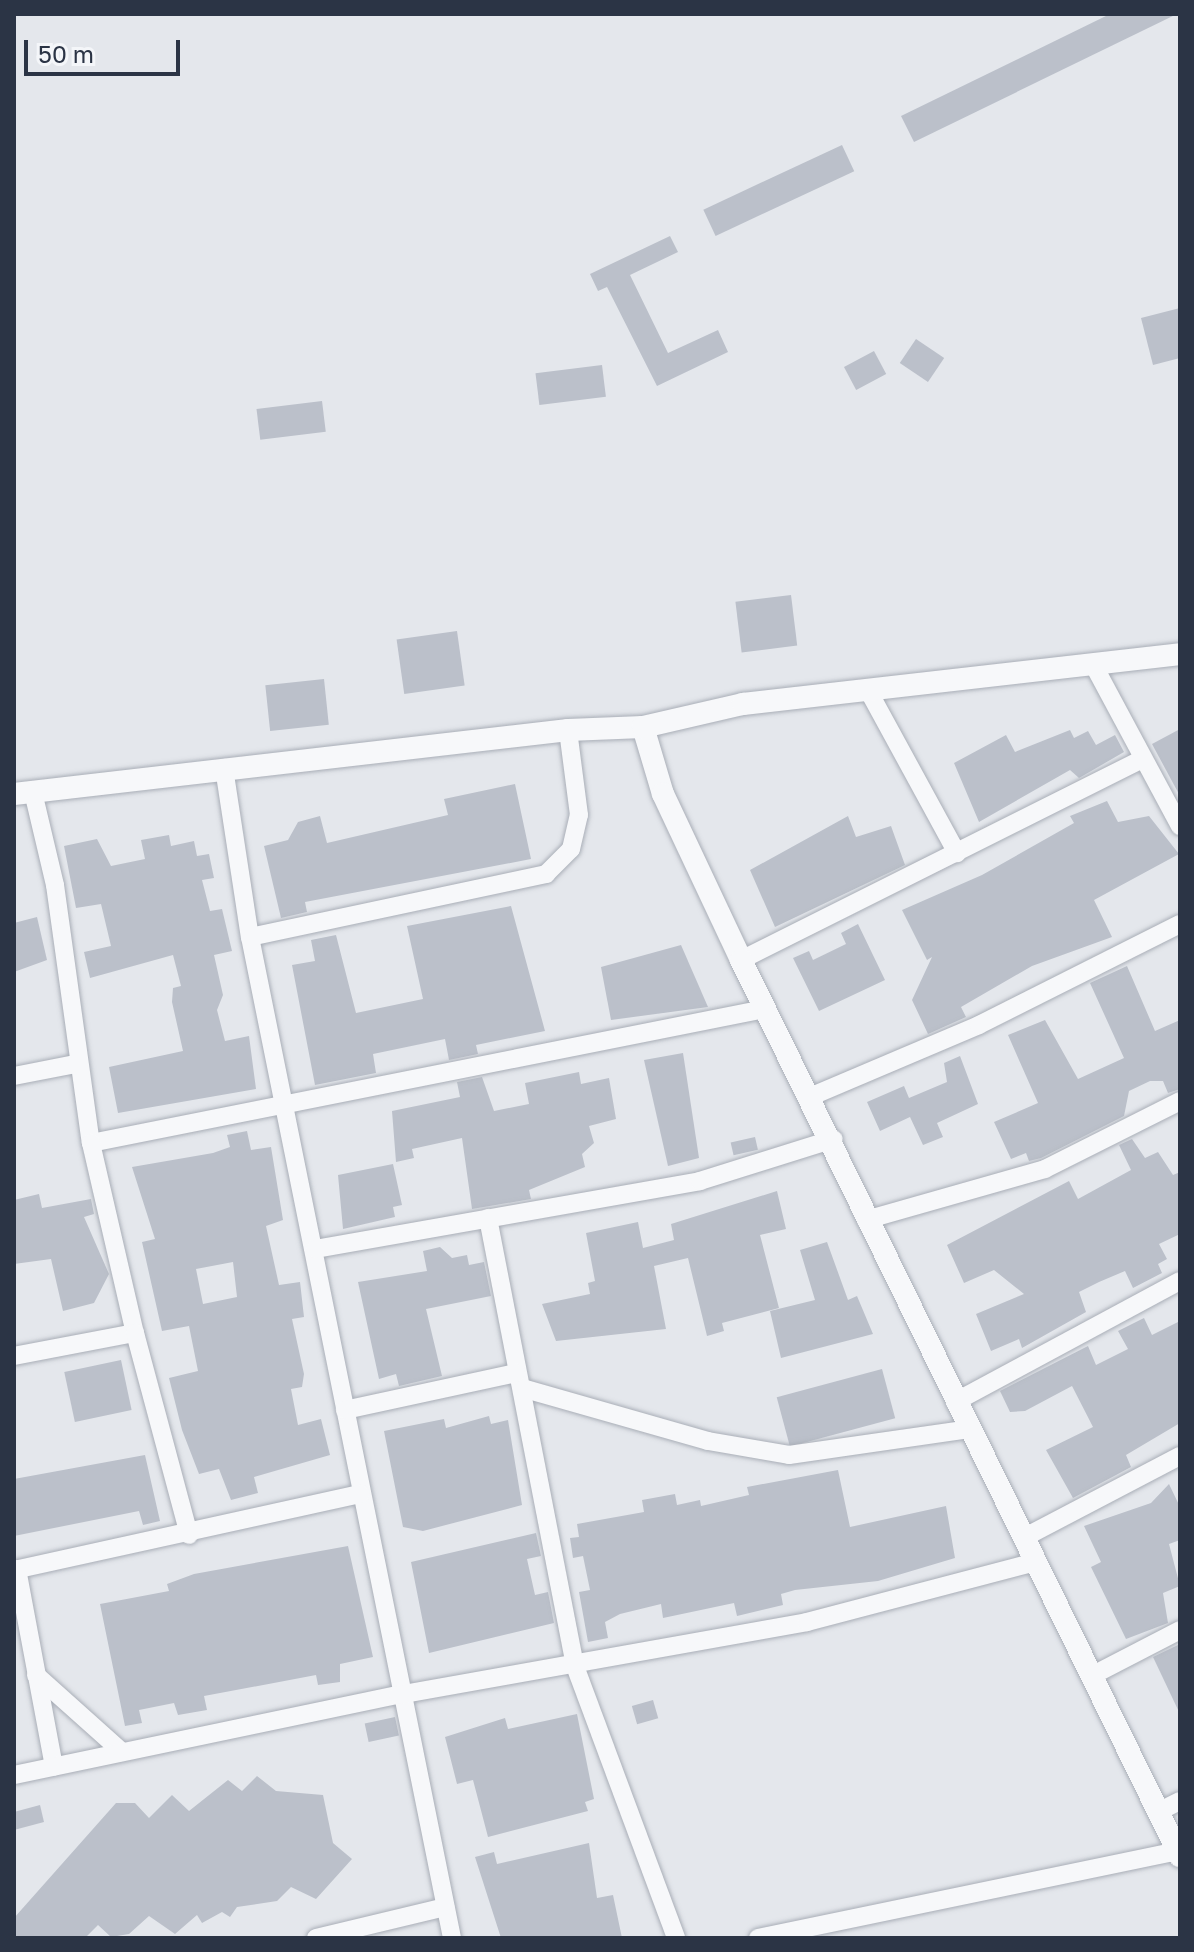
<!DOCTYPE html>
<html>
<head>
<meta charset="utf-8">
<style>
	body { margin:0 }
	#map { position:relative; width:1194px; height:1952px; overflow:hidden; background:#e4e7ec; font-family:"Golos Text",sans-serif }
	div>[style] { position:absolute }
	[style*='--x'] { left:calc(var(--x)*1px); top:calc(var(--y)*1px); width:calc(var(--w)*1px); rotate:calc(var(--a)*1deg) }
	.building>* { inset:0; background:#bbc0ca; transform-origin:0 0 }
	.roads { filter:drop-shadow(0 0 2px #a9aeb7) drop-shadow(0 0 2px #a9aeb7) }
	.minor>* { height:18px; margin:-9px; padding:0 9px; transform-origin:9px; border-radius:9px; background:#f7f8fa }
	.tertiary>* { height:22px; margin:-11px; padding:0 11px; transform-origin:11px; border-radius:11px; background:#f7f8fa }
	span { translate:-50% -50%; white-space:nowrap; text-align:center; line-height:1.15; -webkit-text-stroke:6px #f4f6f9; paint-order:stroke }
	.frame { position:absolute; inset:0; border:16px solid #2b3445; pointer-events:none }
	.scale { position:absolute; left:24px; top:40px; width:156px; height:36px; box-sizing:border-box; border:4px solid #2b3445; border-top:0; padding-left:10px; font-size:24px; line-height:28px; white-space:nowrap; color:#2b3445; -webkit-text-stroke:6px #f4f6f9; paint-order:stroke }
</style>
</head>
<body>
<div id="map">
	<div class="building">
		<i style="clip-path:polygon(1110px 14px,1177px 14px,914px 142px,901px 116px)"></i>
		<i style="left:842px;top:145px;width:29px;height:153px;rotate:65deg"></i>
		<i style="clip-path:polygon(670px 236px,678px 252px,630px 275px,668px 353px,718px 330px,728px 352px,657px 386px,607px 287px,598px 291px,590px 274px)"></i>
		<i style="clip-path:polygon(1180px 308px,1180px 358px,1153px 365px,1141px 318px)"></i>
		<i style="left:916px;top:339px;width:34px;height:29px;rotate:34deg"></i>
		<i style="left:874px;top:351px;width:26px;height:34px;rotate:62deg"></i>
		<i style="left:602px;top:365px;width:32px;height:67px;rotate:83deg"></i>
		<i style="left:322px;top:401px;width:31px;height:66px;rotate:83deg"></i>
		<i style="left:791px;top:595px;width:51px;height:56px;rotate:83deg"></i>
		<i style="left:457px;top:631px;width:55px;height:61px;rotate:82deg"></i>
		<i style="left:324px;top:679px;width:46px;height:59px;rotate:84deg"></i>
		<i style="clip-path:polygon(1180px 729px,1180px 796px,1152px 744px)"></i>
		<i style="clip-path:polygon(1070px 730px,1074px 738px,1088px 731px,1096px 745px,1115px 735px,1124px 752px,1079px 778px,1070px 770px,979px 822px,954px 763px,1006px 735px,1015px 752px)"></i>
		<i style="clip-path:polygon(515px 784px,531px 859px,305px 902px,307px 912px,281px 918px,264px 846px,288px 840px,298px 822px,320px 816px,327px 843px,448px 815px,444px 799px)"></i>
		<i style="clip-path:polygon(1107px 801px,1118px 822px,1149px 816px,1179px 854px,1094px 900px,1112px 937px,1032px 966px,961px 1007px,966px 1017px,928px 1034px,912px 1000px,932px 957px,927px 960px,902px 910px,982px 875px,1074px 823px,1070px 816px)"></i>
		<i style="clip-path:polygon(848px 816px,856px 837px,891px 826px,905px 865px,775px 927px,750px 870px)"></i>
		<i style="clip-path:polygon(169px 835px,171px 846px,194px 841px,197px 856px,209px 854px,214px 878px,202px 880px,210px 911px,222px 909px,232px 951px,214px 955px,223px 995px,217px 1010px,225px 1041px,249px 1036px,256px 1089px,118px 1113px,109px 1067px,183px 1051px,172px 1002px,173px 988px,181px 986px,173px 955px,90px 978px,84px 952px,111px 946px,101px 904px,76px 908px,64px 846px,97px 839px,111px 866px,145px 859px,141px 840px)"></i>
		<i style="clip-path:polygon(511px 906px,545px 1031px,476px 1045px,478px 1054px,449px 1060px,445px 1039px,373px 1054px,376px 1073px,315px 1085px,292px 965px,315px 961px,311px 940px,336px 935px,356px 1013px,423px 999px,407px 926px)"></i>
		<i style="clip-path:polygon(37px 917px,47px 960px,14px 972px,14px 923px)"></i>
		<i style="clip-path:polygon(858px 924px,885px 980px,819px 1011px,793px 958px,809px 951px,813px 960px,846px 944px,841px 933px)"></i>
		<i style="clip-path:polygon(681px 945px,708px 1007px,611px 1020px,601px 967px)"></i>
		<i style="clip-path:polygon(1127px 966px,1155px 1031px,1180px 1020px,1180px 1089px,1168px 1093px,1163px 1081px,1150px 1081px,1129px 1091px,1124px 1116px,1041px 1158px,1029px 1161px,1026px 1153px,1011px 1159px,994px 1122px,1038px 1103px,1008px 1035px,1045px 1020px,1078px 1079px,1124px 1058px,1090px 983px)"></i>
		<i style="clip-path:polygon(683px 1053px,699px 1158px,668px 1166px,644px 1060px)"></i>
		<i style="clip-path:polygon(960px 1056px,978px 1104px,937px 1123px,943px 1137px,923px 1145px,910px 1117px,880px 1131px,867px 1102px,904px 1086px,909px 1098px,947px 1082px,944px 1063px)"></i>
		<i style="clip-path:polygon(579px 1072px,581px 1084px,609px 1078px,616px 1119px,589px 1126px,594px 1143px,582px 1154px,585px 1167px,529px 1190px,531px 1199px,472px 1209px,462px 1138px,412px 1149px,414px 1158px,396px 1162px,392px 1111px,460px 1097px,457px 1082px,482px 1077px,494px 1111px,529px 1104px,525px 1083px)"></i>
		<i style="clip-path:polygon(evenodd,247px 1131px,251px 1150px,271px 1147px,283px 1220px,266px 1226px,279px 1285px,300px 1282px,304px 1317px,292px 1319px,304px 1374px,302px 1387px,291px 1389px,298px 1425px,321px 1419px,330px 1455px,254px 1477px,258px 1493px,231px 1500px,219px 1469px,199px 1474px,182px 1430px,169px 1378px,198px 1371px,189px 1326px,162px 1331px,142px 1242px,155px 1239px,132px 1167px,213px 1153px,230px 1147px,227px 1135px,247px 1131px,233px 1262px,237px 1297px,203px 1304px,196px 1269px,233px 1262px)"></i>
		<i style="left:755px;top:1137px;width:13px;height:25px;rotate:77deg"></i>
		<i style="clip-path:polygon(1132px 1139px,1145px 1158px,1158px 1152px,1173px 1175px,1180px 1172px,1180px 1234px,1159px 1244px,1167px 1259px,1158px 1264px,1162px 1273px,1133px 1288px,1125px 1271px,1099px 1282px,1079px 1292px,1086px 1312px,1022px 1348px,1019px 1339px,991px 1351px,976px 1314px,1024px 1294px,994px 1270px,964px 1283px,947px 1245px,1069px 1181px,1078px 1199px,1131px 1170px,1119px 1145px)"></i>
		<i style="clip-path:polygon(393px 1164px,402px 1205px,393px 1207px,395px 1217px,343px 1229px,338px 1175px)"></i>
		<i style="clip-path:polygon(777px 1191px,786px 1229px,760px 1235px,779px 1308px,722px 1323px,724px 1331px,707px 1336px,688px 1258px,654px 1266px,666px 1329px,556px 1341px,542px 1304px,590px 1294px,588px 1283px,595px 1281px,586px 1233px,638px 1222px,643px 1248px,674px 1240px,671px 1224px)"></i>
		<i style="clip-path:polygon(39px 1194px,42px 1208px,91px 1199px,94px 1214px,84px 1217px,109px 1274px,94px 1303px,63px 1311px,51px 1259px,14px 1264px,14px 1200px)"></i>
		<i style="clip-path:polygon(827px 1242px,848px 1300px,857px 1296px,873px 1334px,781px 1358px,770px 1311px,815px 1300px,800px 1250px)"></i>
		<i style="clip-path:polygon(440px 1247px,452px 1258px,467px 1255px,469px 1265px,484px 1262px,491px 1296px,426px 1309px,442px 1376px,399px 1386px,396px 1374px,379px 1379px,358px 1282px,427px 1271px,423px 1251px)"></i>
		<i style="clip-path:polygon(1144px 1318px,1152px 1335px,1180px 1321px,1180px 1423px,1126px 1455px,1131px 1467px,1073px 1498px,1046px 1450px,1093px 1427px,1072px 1386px,1025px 1411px,1010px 1412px,1000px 1391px,1088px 1346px,1096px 1365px,1128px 1349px,1118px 1331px)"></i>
		<i style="left:121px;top:1360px;width:51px;height:58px;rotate:78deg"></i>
		<i style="left:882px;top:1369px;width:51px;height:109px;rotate:75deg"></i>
		<i style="clip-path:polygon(489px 1416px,491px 1424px,508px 1420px,522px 1505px,423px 1531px,403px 1527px,384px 1431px,444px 1419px,446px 1428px)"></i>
		<i style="clip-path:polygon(145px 1455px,160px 1521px,143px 1525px,139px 1511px,14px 1536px,14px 1479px)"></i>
		<i style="clip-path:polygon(838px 1470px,850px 1527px,946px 1506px,955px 1558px,878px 1581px,795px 1590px,781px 1594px,783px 1605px,737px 1616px,734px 1603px,663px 1618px,661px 1604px,620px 1614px,605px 1622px,608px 1638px,588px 1642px,579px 1592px,590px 1590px,583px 1556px,573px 1558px,570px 1538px,579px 1537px,577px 1524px,644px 1512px,642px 1500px,675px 1494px,677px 1505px,700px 1500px,701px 1506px,749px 1495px,747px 1487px)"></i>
		<i style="clip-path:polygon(1169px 1484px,1180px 1507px,1180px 1540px,1169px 1544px,1180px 1586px,1163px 1593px,1168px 1623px,1126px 1639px,1091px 1567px,1101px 1562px,1084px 1526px,1151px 1503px)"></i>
		<i style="clip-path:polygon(536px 1533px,541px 1556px,527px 1559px,535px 1595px,548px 1592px,554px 1623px,429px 1653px,411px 1562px)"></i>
		<i style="clip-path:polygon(348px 1546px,373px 1657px,340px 1664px,340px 1682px,318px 1685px,316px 1675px,204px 1696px,207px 1710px,178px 1715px,174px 1703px,139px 1710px,142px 1723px,125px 1726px,100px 1604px,169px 1591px,167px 1584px,194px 1574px)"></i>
		<i style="clip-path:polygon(1178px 1645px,1180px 1649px,1180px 1714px,1153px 1657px)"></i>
		<i style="left:653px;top:1700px;width:19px;height:22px;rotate:74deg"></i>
		<i style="clip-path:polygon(577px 1714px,594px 1799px,585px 1802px,588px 1811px,488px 1837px,473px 1780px,457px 1784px,445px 1737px,505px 1718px,508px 1729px)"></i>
		<i style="left:395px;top:1717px;width:19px;height:31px;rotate:78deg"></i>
		<i style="clip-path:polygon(257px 1776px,276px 1791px,323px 1795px,333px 1843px,352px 1859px,316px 1899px,291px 1887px,277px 1901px,237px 1907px,230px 1917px,222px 1912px,202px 1923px,197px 1915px,175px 1934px,149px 1916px,129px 1934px,111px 1937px,98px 1925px,85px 1938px,14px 1938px,14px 1918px,116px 1803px,135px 1803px,149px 1818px,172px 1795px,189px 1811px,228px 1780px,242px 1791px)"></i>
		<i style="clip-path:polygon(40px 1805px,44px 1822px,14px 1830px,14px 1812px)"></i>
		<i style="clip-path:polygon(589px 1843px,597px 1898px,613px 1895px,622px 1938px,501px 1938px,475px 1857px,494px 1852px,497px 1864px)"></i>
	</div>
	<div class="roads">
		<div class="minor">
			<i style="--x:1093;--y:664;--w:184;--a:61.8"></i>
			<i style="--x:868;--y:690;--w:186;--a:61.4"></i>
			<i style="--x:224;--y:768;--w:171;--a:81.3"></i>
			<i style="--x:250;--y:937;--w:1021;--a:78.59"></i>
			<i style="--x:33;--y:792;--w:96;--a:76.7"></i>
			<i style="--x:55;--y:885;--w:260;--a:82.1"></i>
			<i style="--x:91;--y:1143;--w:686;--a:-11.26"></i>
			<i style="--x:250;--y:937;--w:303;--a:-12"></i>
			<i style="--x:546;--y:874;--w:35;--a:-45"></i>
			<i style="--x:571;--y:849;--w:35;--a:-77"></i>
			<i style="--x:579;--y:815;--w:86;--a:-97.4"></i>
			<i style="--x:741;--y:960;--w:449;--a:-26.6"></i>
			<i style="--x:14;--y:1076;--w:62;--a:-11.1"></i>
			<i style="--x:812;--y:1096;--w:181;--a:-23"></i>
			<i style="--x:979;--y:1025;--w:225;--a:-26.7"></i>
			<i style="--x:91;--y:1143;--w:195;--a:77"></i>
			<i style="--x:488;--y:1218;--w:456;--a:79"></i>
			<i style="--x:575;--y:1666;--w:290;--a:69.6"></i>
			<i style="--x:866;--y:1220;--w:186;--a:-15.9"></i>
			<i style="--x:1045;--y:1169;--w:151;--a:-26.7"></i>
			<i style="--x:315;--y:1249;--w:391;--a:-10"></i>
			<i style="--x:700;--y:1181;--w:140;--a:-17.4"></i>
			<i style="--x:14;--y:1356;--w:123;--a:-10.8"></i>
			<i style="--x:135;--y:1333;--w:209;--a:75"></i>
			<i style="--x:522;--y:1388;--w:193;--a:15.9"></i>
			<i style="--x:708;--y:1441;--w:82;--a:9.8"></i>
			<i style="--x:789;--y:1455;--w:182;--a:-8.2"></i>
			<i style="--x:955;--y:1402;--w:255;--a:-28.3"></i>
			<i style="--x:345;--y:1410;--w:175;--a:-12.2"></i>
			<i style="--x:1023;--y:1538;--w:177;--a:-27.6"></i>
			<i style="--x:17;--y:1569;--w:201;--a:79.4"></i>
			<i style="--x:14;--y:1570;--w:355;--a:-12.4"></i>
			<i style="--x:36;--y:1675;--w:115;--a:41.8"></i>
			<i style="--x:1091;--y:1676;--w:100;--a:-27.3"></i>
			<i style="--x:14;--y:1775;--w:392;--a:-11.8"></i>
			<i style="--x:398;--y:1695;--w:415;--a:-10.1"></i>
			<i style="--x:807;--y:1622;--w:236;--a:-14.7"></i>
			<i style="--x:1160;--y:1811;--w:22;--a:-27"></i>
			<i style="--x:316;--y:1938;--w:133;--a:-13.5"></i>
			<i style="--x:758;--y:1938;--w:429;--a:-11.7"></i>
		</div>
		<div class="tertiary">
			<i style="--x:643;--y:727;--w:70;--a:73.4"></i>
			<i style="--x:663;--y:794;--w:183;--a:64.8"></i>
			<i style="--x:741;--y:960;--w:998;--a:63.9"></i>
			<i style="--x:14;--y:794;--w:558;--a:-6.59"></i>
			<i style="--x:568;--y:730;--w:75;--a:-2.3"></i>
			<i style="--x:643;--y:727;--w:103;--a:-13"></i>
			<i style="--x:743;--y:704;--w:440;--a:-6.5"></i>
		</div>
	</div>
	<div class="frame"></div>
	<div class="scale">50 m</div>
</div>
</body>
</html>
